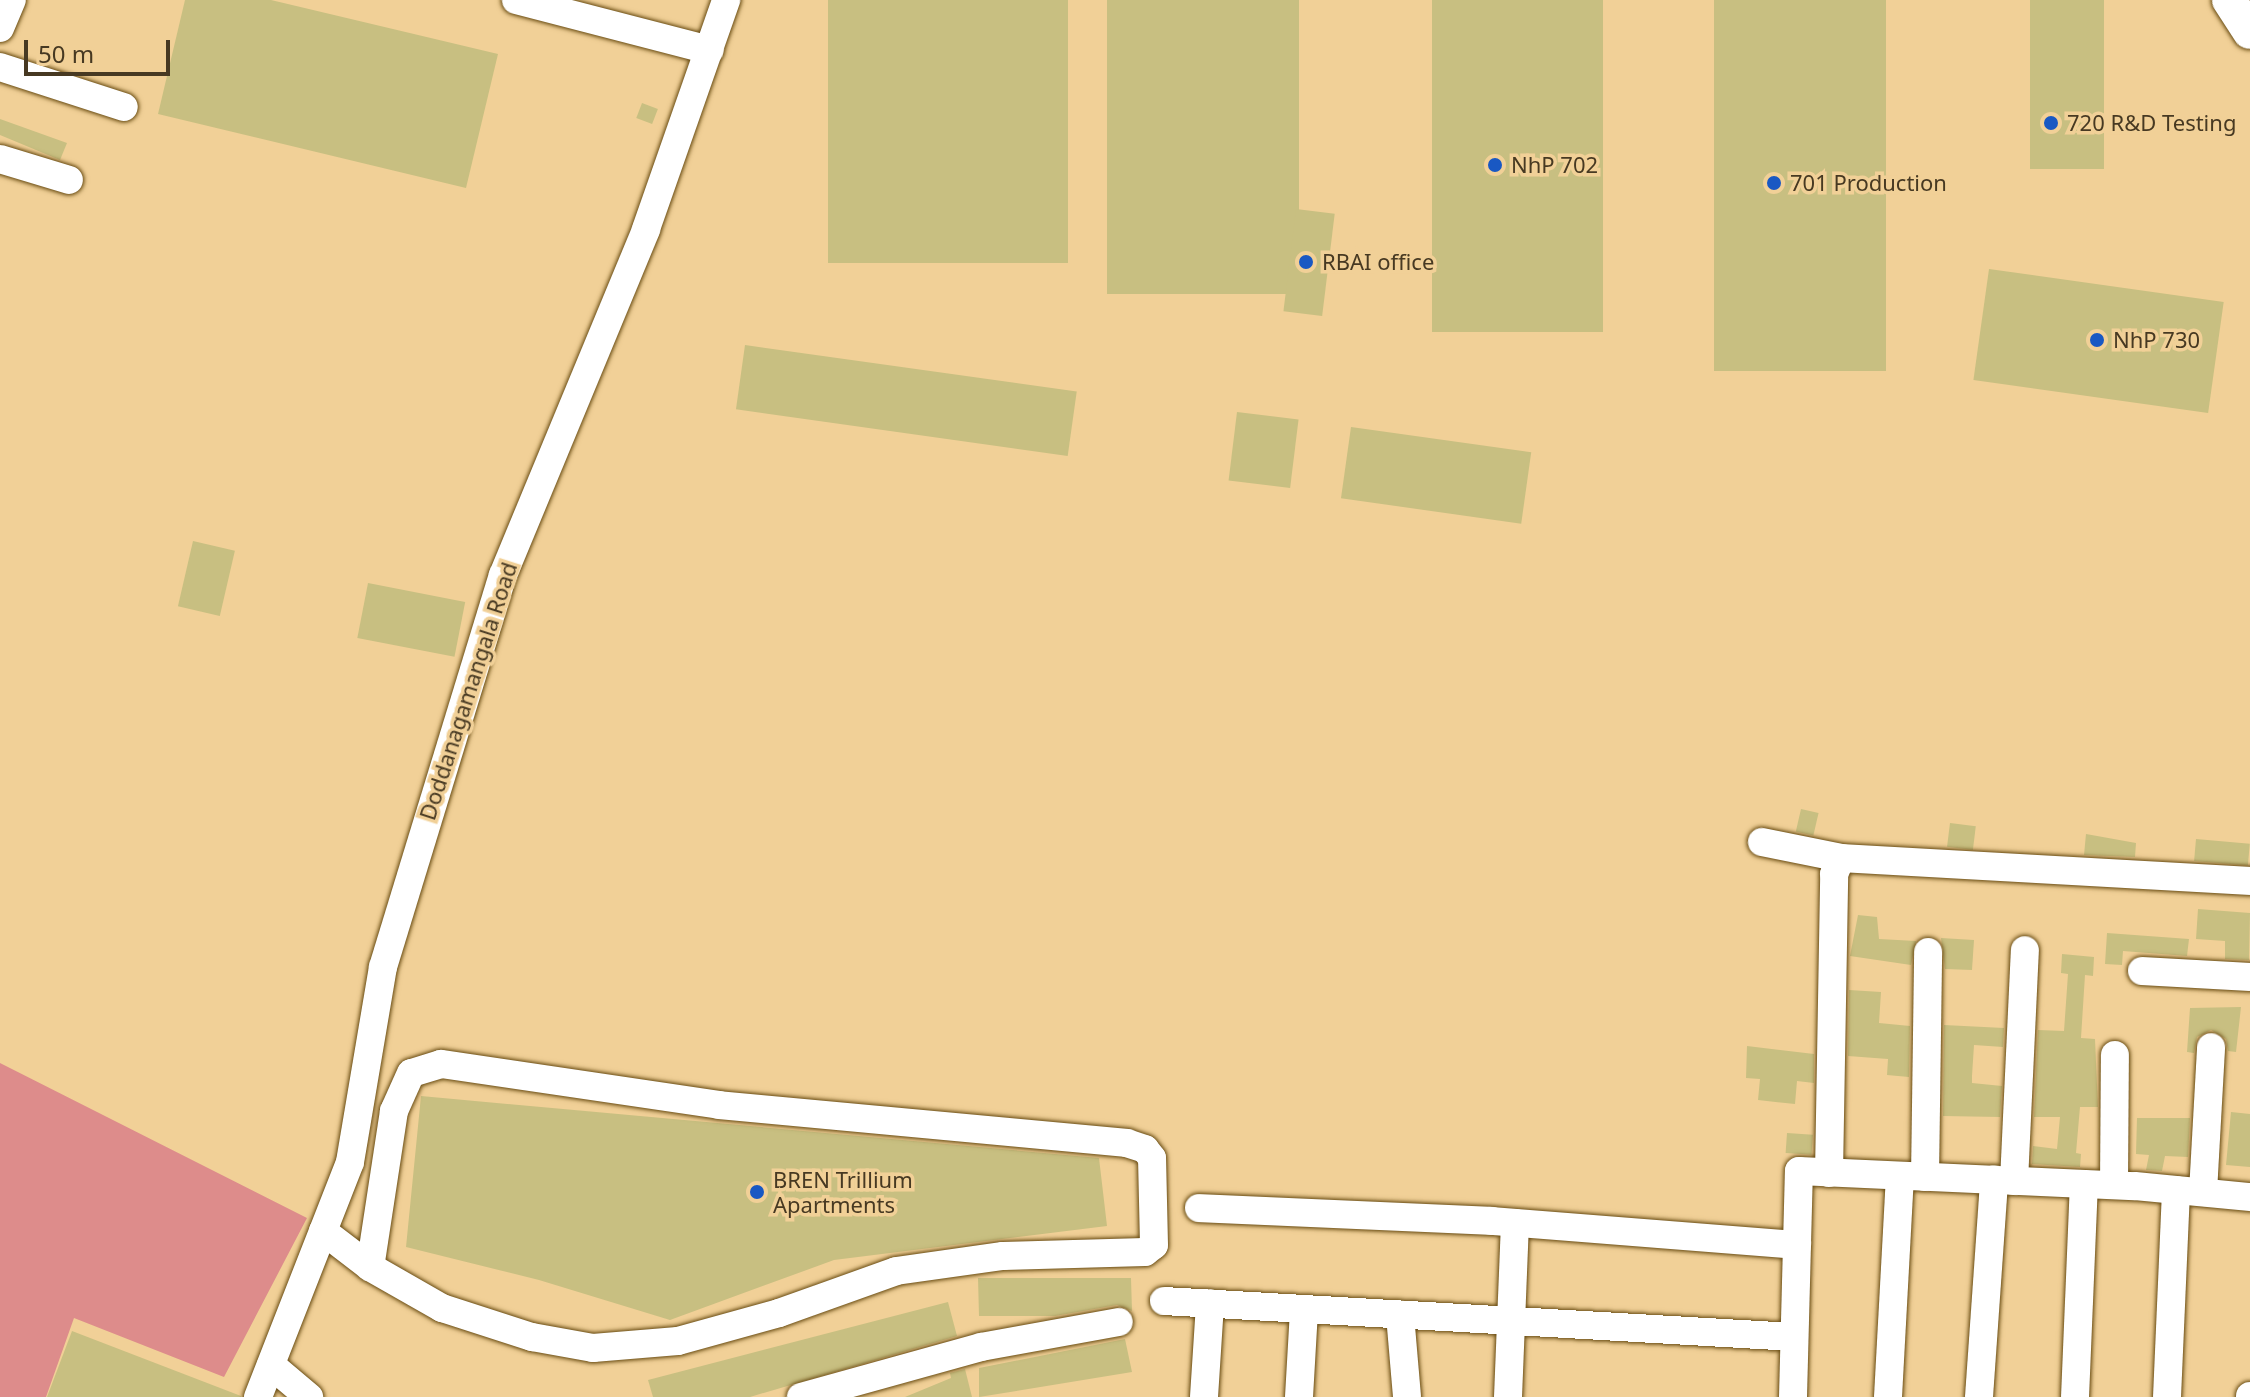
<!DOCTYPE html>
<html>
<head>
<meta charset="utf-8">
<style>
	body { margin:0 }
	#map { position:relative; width:2250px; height:1397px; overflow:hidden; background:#f1d097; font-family:"Noto Sans",sans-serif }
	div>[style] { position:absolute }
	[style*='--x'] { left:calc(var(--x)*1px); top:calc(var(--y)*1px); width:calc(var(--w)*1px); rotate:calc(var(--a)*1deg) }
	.green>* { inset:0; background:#dd8c8b }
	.building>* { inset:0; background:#c8bf81; transform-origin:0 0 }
	.roads { filter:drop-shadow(0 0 2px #684b11) drop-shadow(0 0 2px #684b11) }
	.minor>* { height:28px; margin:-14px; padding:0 14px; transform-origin:14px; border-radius:14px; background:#fff }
	.major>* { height:34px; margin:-17px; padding:0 17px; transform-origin:17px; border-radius:17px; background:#fff }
	.dots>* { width:22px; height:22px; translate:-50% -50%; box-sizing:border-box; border:4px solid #f1d097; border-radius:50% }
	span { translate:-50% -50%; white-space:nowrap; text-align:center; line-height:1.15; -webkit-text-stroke:7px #f1d097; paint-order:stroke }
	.poi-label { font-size:22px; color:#473922 }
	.left { translate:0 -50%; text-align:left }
	.street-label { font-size:22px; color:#473922 }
	.scale { position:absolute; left:24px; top:40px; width:146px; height:36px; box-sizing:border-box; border:4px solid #473922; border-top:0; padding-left:10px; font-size:24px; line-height:28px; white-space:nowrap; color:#473922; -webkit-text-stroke:6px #f1d097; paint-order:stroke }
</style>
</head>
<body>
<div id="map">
	<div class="green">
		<i style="clip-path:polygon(0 1063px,307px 1218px,224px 1377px,74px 1318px,46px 1397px,0 1397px)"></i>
	</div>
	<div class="building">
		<i style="clip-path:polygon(185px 0,271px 0,498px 54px,466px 188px,158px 114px)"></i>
		<i style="left:828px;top:0;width:240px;height:263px"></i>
		<i style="left:1107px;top:0;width:192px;height:294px"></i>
		<i style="left:1432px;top:0;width:171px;height:332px"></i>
		<i style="left:1714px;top:0;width:172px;height:371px"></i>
		<i style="left:2030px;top:0;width:74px;height:169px"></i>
		<i style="left:642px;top:103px;width:17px;height:16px;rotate:21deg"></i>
		<i style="clip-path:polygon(0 119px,67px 143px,60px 160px,0 135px)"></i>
		<i style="left:1296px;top:209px;width:39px;height:103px;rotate:7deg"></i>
		<i style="left:1989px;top:269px;width:237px;height:112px;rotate:8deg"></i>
		<i style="left:745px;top:345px;width:335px;height:65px;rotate:8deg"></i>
		<i style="left:1237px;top:412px;width:62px;height:69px;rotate:7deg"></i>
		<i style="left:1351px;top:427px;width:182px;height:72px;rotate:8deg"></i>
		<i style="left:193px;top:541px;width:43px;height:67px;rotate:13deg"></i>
		<i style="left:368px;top:583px;width:99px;height:56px;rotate:11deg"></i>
		<i style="left:1801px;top:809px;width:18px;height:23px;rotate:13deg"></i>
		<i style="left:1950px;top:823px;width:26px;height:24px;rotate:7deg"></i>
		<i style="clip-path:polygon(2086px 834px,2136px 843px,2135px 857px,2084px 855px)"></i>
		<i style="left:2196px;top:839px;width:54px;height:22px;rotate:5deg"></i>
		<i style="clip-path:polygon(2198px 909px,2250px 913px,2249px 960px,2225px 959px,2225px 941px,2196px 939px)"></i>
		<i style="clip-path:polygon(1858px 915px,1877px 917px,1879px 939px,1916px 941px,1911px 965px,1850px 956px)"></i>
		<i style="clip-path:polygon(2107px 933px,2189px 939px,2187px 956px,2123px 951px,2122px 965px,2105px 964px)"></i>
		<i style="clip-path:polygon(1941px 938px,1974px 940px,1972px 970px,1945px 969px)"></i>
		<i style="clip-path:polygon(2062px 954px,2094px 957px,2093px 976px,2085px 975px,2081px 1038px,2095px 1039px,2098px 1107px,2080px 1107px,2076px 1153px,2081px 1154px,2080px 1167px,2032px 1164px,2033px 1146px,2057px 1149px,2060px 1117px,2034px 1117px,2038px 1030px,2064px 1031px,2068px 974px,2061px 973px)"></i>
		<i style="clip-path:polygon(1849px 990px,1881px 992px,1879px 1023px,1910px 1026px,1909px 1077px,1887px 1075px,1888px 1059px,1848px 1056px)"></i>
		<i style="clip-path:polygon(2241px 1007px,2236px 1052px,2228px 1051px,2226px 1039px,2211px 1030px,2197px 1037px,2194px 1053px,2187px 1052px,2190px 1008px)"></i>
		<i style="clip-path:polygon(1944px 1025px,2004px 1028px,2003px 1047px,1974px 1045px,1972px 1076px,1972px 1083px,2002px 1086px,2000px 1117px,1943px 1116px)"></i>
		<i style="clip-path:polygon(1747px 1046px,1814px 1054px,1814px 1083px,1797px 1081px,1795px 1104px,1758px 1100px,1760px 1079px,1746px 1078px)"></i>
		<i style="clip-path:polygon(421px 1096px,1099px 1158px,1107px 1226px,834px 1260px,670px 1320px,539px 1280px,406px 1247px)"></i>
		<i style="clip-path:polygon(2231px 1112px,2250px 1114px,2250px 1167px,2226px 1165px)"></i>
		<i style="clip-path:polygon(2137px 1118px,2190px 1118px,2188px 1157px,2165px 1156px,2162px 1171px,2146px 1170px,2149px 1155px,2136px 1154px)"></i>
		<i style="left:1787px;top:1133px;width:26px;height:20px;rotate:4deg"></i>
		<i style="clip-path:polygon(978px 1278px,1131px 1278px,1132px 1311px,1117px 1305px,1055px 1316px,979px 1316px)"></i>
		<i style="clip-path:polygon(948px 1302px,957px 1336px,750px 1397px,653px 1397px,648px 1380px)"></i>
		<i style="clip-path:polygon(72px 1331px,241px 1396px,241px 1397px,47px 1397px)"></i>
		<i style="clip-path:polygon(1125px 1339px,1132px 1372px,979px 1397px,979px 1368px)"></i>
		<i style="clip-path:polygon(965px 1369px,972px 1397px,905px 1397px,951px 1378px,950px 1373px)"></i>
	</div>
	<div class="roads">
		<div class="minor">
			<i style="--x:516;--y:0;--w:200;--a:14.5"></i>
			<i style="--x:0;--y:28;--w:30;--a:-67"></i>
			<i style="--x:0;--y:67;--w:130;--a:17.9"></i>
			<i style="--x:0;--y:159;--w:72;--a:16.9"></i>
			<i style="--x:1762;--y:842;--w:81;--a:11.4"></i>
			<i style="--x:2142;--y:971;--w:108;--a:3.2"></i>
			<i style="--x:1829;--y:1173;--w:299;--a:-89"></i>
			<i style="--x:1834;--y:874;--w:17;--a:-66"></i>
			<i style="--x:1841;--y:858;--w:410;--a:3.2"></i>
			<i style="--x:1925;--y:1177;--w:225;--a:-89.2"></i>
			<i style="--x:2014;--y:1181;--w:231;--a:-87.3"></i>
			<i style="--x:2114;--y:1185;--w:130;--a:-89.6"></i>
			<i style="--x:2203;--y:1192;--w:145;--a:-86.8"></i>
			<i style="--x:1199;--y:1208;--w:293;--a:2.5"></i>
			<i style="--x:1492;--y:1221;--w:306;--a:4.5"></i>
			<i style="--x:323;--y:1231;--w:59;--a:37.5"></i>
			<i style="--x:370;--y:1267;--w:83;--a:29.7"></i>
			<i style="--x:442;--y:1308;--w:95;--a:17.9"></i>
			<i style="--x:532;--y:1337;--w:62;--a:10.2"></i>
			<i style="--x:593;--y:1348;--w:85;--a:-4.7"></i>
			<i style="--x:678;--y:1341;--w:105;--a:-15.5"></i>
			<i style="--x:779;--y:1313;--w:124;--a:-19.7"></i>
			<i style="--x:896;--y:1271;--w:108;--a:-8"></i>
			<i style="--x:1003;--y:1256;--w:142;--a:-1.6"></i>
			<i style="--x:1145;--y:1252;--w:11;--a:-38"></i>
			<i style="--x:1154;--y:1245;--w:87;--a:-91.3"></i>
			<i style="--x:1152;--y:1158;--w:11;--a:-128"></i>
			<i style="--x:1145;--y:1149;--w:19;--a:-162"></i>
			<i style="--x:1127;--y:1143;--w:409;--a:-174.7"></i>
			<i style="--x:720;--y:1105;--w:282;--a:-171.6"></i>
			<i style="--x:441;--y:1064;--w:31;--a:163"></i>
			<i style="--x:411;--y:1073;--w:42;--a:114.1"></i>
			<i style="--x:394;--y:1111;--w:158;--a:98.7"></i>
			<i style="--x:1164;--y:1301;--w:631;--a:3.27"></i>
			<i style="--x:1400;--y:1315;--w:82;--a:85.1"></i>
			<i style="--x:271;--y:1365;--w:50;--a:40.1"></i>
			<i style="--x:258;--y:1397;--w:252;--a:-68.6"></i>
			<i style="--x:350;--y:1162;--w:198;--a:-80.4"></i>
			<i style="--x:383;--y:967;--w:410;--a:-73"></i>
			<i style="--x:503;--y:575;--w:374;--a:-67.5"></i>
			<i style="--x:646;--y:229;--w:243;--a:-70.7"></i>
			<i style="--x:801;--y:1397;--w:187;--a:-15.5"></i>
			<i style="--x:981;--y:1347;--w:140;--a:-10.3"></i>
			<i style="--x:1204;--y:1397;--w:94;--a:-86.3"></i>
			<i style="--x:1299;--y:1397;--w:88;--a:-86.7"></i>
			<i style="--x:1508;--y:1397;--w:174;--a:-87.7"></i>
			<i style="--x:1793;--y:1397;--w:226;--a:-88.5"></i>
			<i style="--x:1799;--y:1171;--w:336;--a:2.6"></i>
			<i style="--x:2135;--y:1186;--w:116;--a:5.5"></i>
			<i style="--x:1888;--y:1397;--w:221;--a:-86.9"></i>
			<i style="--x:1979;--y:1397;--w:218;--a:-86"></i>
			<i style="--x:2075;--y:1397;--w:213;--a:-87.6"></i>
			<i style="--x:2167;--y:1397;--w:207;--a:-87.5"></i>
			<i style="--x:2250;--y:1397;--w:1;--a:-90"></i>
		</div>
		<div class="major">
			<i style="--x:2229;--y:0;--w:38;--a:57"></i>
		</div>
	</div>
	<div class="dots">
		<i style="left:2051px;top:123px;background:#1958c3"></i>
		<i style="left:1495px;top:165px;background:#1958c3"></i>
		<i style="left:1774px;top:183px;background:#1958c3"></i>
		<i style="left:1306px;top:262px;background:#1958c3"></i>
		<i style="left:2097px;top:340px;background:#1958c3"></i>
		<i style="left:757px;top:1192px;background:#1958c3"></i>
	</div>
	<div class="poi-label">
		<span class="left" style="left:2067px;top:123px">720 R&amp;D Testing</span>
		<span class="left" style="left:1511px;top:165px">NhP 702</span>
		<span class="left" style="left:1790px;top:183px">701 Production</span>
		<span class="left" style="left:1322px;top:262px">RBAI office</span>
		<span class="left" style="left:2113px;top:340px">NhP 730</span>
		<span class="left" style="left:773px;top:1192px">BREN Trillium<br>Apartments</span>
	</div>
	<div class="street-label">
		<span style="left:468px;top:691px;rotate:-72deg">Doddanagamangala Road</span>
	</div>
	<div class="scale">50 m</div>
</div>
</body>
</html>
